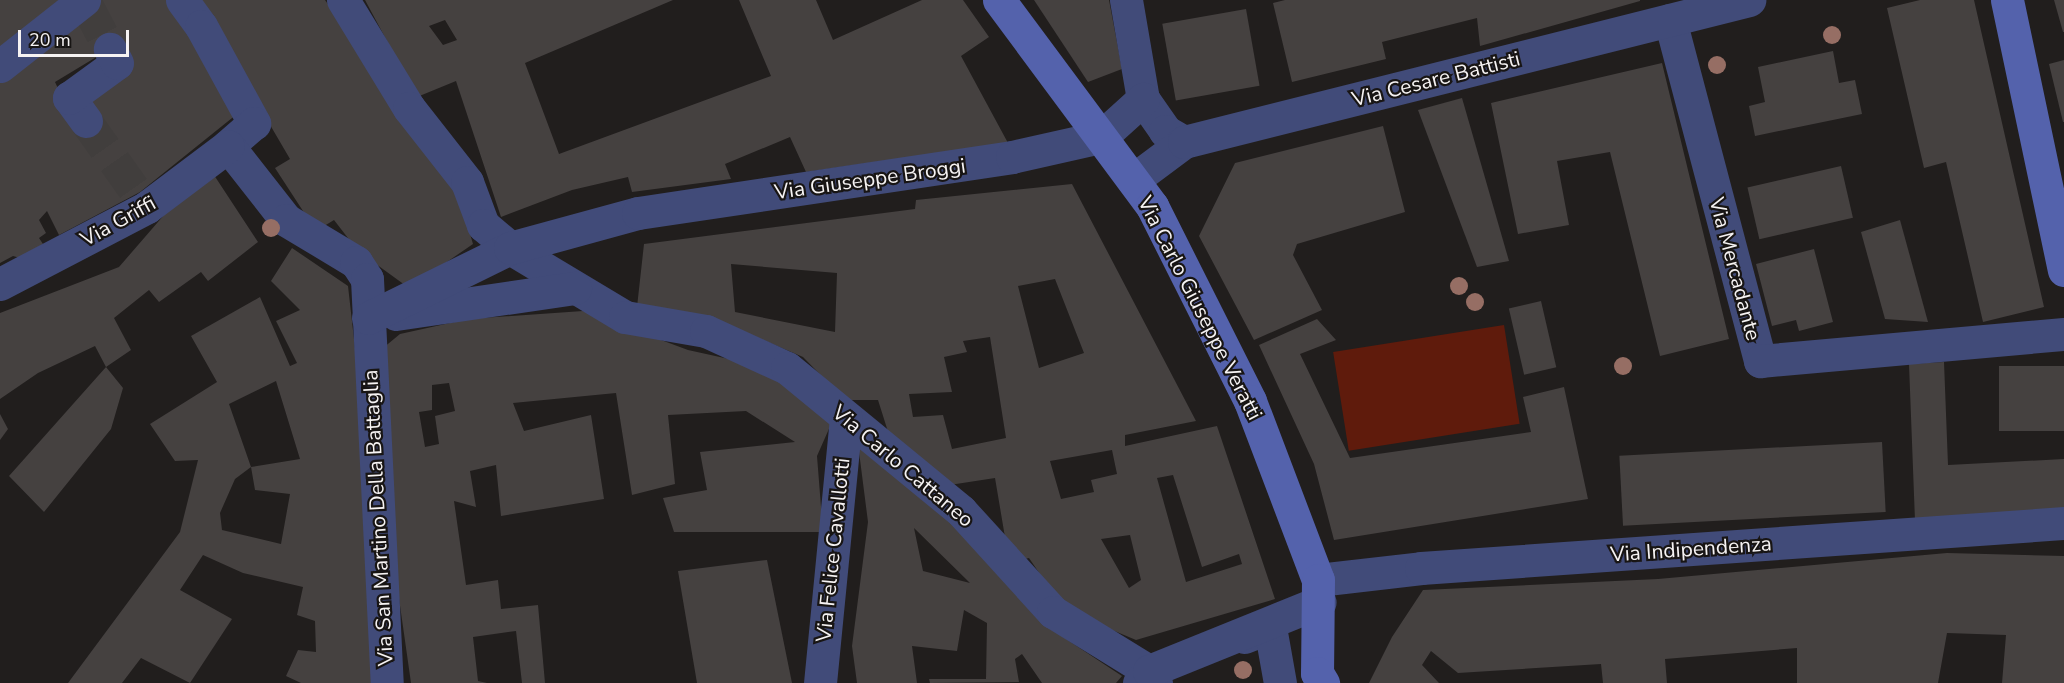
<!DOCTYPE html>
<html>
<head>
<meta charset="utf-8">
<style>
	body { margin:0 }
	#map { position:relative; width:2064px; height:683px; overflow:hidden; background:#211e1d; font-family:"Nunito Sans",sans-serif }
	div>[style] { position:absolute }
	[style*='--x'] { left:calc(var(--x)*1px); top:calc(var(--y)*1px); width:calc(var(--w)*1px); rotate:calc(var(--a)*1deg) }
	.green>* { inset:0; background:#5f1b0c; transform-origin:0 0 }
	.building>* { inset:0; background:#454140; transform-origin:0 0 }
	.street-tunnel>* { height:33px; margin-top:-16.5px; transform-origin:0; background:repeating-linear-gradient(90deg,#413e3d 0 33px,transparent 0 49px) }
	.street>* { height:33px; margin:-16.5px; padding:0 16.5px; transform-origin:16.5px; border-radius:16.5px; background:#414b79 }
	.secondary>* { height:33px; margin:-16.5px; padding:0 16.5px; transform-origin:16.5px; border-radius:16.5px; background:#5462ac }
	.trees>* { width:18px; height:18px; margin:-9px; border-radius:50%; background:#966e64 }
	span { translate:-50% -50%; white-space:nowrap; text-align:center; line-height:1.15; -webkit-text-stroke:4.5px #181514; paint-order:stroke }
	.street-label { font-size:21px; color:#f6f3f3 }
	.scale { position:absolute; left:18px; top:30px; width:111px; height:27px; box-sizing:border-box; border:3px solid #f6f3f3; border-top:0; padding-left:8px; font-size:18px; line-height:21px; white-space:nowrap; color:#f6f3f3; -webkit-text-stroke:4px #181514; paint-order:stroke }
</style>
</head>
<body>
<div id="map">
	<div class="green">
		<i style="left:1504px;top:325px;width:100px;height:173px;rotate:81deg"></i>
	</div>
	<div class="building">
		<i style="clip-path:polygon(0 0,73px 0,0 53px)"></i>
		<i style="clip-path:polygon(evenodd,93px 0,177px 0,237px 114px,140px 192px,59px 235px,47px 211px,39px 220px,46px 233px,39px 238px,43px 244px,20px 258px,13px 256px,0 263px,0 81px,93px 0,98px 56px,79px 100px,76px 127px,55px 82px,98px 56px)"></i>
		<i style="clip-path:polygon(197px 0,325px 0,457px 189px,473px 244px,409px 288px,358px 251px,334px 220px,316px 231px,275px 168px,290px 159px)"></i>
		<i style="clip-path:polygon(evenodd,365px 0,673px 0,525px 63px,559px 154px,771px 76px,739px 0,816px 0,833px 40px,922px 0,963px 0,989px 37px,961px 56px,1008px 143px,806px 172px,790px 137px,725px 164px,731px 179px,632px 192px,628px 177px,572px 190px,501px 217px,456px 81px,417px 97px,365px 0,445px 20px,457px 40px,443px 45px,429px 26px,445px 20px)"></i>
		<i style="clip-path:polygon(1034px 0,1109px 0,1122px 69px,1088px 82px)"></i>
		<i style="clip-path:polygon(1285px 0,1640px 0,1640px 1px,1480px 46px,1477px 18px,1382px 42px,1386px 59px,1292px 82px,1273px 3px)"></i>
		<i style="clip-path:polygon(1920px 0,1974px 0,2044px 307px,1983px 322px,1946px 162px,1924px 168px,1887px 8px)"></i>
		<i style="clip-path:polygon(2054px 0,2064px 0,2064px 32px,2063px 32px)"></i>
		<i style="left:1246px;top:9px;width:78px;height:85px;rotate:80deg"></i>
		<i style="clip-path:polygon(1833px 51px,1839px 83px,1855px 80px,1862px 114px,1755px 136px,1749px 106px,1765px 102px,1758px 67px)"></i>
		<i style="clip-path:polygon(2064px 60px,2064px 122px,2063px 122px,2049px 64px)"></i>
		<i style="clip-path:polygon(1662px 63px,1729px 339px,1660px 356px,1610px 152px,1557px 161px,1569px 225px,1518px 234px,1491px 103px)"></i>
		<i style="clip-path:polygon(1462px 98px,1509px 261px,1477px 267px,1418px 110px)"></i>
		<i style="clip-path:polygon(1383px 126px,1405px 212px,1297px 244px,1293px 255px,1322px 310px,1254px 340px,1199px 236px,1235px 163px)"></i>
		<i style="left:1841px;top:166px;width:53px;height:96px;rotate:77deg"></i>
		<i style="clip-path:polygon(212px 172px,258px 242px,208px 281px,201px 272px,159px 302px,149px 290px,114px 318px,131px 350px,106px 367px,123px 388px,111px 429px,44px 512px,9px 476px,106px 367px,95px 346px,38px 373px,0 399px,0 313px,119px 267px,190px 185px)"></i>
		<i style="clip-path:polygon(evenodd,1072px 184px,1196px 421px,1125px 435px,1125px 446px,1217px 426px,1275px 599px,1136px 640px,1093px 622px,1055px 596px,1029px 558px,1016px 561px,1007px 549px,995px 478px,943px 486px,890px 438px,878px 400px,845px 400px,803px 357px,737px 329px,637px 307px,644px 244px,915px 209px,916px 200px,1072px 184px,731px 264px,837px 273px,835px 332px,735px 312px,731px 264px,1072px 184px,1055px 279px,1084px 353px,1039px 368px,1018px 286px,1055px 279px,1072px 184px,990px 337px,1006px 438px,952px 449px,943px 415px,913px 417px,909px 394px,952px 392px,944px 357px,967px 352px,963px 341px,990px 337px,1072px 184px,1112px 450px,1117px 474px,1091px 480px,1094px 492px,1061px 499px,1050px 461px,1112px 450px,1072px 184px,1173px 475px,1202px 567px,1239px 554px,1242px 564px,1186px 582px,1157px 478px,1173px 475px,1072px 184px,1130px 535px,1141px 580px,1129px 588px,1101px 539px,1130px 535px)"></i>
		<i style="clip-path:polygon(1900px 220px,1928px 322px,1885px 319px,1861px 232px)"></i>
		<i style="clip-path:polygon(evenodd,292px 248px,348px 286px,356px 357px,377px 683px,301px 683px,286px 676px,298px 650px,316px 652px,315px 621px,297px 615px,303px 587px,243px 573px,203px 555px,180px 590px,232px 619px,190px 683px,141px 658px,122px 683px,68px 683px,180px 532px,198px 460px,175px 461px,150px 424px,217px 382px,191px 336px,260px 297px,290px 366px,297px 363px,276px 321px,300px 310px,271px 281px,292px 248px,276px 381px,300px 459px,251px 467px,229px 404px,276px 381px,292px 248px,251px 467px,255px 490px,290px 494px,281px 544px,222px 530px,220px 513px,235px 479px,251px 467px)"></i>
		<i style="clip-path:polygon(1814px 249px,1833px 322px,1799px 331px,1796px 320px,1772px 326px,1756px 264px)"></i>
		<i style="left:1541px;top:301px;width:68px;height:33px;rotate:77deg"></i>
		<i style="clip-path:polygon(evenodd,583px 311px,688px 350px,738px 361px,778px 376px,832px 422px,817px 456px,823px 532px,674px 532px,663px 498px,707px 490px,700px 452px,795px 442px,746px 411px,668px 415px,675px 484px,632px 495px,616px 393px,513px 403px,524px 431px,591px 415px,604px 499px,501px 516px,496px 465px,470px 471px,476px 507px,454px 501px,466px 585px,498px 580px,501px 609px,538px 605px,545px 683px,522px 683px,516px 631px,473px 637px,478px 681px,487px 683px,411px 683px,387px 514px,377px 353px,400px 334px,468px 319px,583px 311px,449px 383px,455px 411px,435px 416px,439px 444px,425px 447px,419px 412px,432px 410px,432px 385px,449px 383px)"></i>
		<i style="clip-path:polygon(1317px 319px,1336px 340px,1300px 354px,1350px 458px,1531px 432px,1523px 397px,1564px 387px,1588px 499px,1334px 540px,1314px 464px,1259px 345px)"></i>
		<i style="clip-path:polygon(1944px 362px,1948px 465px,2064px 459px,2064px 514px,1915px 521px,1909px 364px)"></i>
		<i style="left:2064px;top:366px;width:65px;height:65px;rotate:90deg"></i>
		<i style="clip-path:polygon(0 414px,8px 429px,0 440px)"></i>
		<i style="left:1882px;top:442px;width:70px;height:263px;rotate:87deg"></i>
		<i style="clip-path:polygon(evenodd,858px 444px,976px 540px,1066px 639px,1122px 676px,1116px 683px,1042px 683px,1022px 654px,1015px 659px,1019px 682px,930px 683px,929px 679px,986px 679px,987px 623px,964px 610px,957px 651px,912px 646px,917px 683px,857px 683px,852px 646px,868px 522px,858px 444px,914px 528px,970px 583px,923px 571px,914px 528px)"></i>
		<i style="clip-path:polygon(1947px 553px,2064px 556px,2064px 683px,2002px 683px,2006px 635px,1947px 633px,1938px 683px,1797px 683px,1797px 648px,1665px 659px,1667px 683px,1603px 683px,1601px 664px,1458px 673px,1431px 651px,1422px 665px,1439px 683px,1369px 683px,1392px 637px,1423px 590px,1658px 579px)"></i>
		<i style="clip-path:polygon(767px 560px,792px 683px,697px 683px,678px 571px)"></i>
	</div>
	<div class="street-tunnel">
		<i style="--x:87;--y:5;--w:50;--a:62.4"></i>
		<i style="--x:86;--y:121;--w:88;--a:54.7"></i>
	</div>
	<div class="street">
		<i style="--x:182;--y:0;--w:32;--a:54"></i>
		<i style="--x:201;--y:26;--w:111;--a:61.3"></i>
		<i style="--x:254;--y:123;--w:35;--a:139"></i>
		<i style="--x:228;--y:146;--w:94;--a:51.9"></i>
		<i style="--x:286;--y:220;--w:82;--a:31"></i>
		<i style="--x:356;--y:262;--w:20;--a:57"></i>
		<i style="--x:367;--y:279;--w:404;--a:87.2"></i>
		<i style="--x:343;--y:0;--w:127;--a:58.6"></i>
		<i style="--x:409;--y:108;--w:94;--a:51.9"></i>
		<i style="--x:467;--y:182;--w:46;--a:69.6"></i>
		<i style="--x:483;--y:225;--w:35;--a:40"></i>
		<i style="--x:510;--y:248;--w:134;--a:31"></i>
		<i style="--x:625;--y:317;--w:82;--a:9.8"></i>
		<i style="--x:706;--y:331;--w:89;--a:24.6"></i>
		<i style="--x:787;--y:368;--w:225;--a:39.4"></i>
		<i style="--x:961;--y:511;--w:137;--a:47.7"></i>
		<i style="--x:1053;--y:612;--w:113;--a:31.6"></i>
		<i style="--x:1149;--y:671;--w:14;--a:60"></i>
		<i style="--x:1126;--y:0;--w:100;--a:80.3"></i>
		<i style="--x:1143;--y:99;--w:39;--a:55"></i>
		<i style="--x:1165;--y:131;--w:22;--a:30"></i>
		<i style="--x:1670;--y:20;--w:353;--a:75.2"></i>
		<i style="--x:1760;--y:361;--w:305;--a:-5.1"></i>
		<i style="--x:0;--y:66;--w:107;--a:-38.2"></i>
		<i style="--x:86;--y:121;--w:29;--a:-126"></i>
		<i style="--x:69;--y:98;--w:59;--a:-36.1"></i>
		<i style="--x:117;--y:63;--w:16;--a:-117"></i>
		<i style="--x:1133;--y:180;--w:64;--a:-36.7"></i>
		<i style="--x:1184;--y:142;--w:583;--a:-14.11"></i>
		<i style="--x:0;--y:284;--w:166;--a:-27.6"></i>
		<i style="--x:147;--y:207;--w:101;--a:-37"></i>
		<i style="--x:396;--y:314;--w:181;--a:-8.3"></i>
		<i style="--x:368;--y:318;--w:158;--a:-26.2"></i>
		<i style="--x:510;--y:248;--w:133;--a:-15.3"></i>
		<i style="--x:638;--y:213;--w:378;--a:-8.5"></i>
		<i style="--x:1012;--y:157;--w:91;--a:-12.7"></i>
		<i style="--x:1101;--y:137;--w:57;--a:-42.1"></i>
		<i style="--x:1318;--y:580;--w:104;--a:-6.6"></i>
		<i style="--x:1421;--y:568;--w:645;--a:-4"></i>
		<i style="--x:1244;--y:637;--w:28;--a:-21"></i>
		<i style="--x:1270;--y:627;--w:57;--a:79.9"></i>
		<i style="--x:820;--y:683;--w:266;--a:-84.4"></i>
		<i style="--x:1139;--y:683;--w:16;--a:-50"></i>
		<i style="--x:1149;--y:671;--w:184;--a:-22"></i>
	</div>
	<div class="secondary">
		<i style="--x:999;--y:0;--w:257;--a:53.4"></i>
		<i style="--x:1152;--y:206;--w:218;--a:63.3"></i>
		<i style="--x:1250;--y:401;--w:191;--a:69.2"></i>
		<i style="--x:1318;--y:580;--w:93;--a:90.6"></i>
		<i style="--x:1317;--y:673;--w:12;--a:59"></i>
		<i style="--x:2007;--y:0;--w:276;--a:78.1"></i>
	</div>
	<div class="trees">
		<i style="left:1832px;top:35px"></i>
		<i style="left:1717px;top:65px"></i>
		<i style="left:271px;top:228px"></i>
		<i style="left:1459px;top:286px"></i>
		<i style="left:1475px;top:302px"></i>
		<i style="left:1623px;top:366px"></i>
		<i style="left:1243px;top:670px"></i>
	</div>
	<div class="street-label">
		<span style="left:1436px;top:79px;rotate:-14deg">Via Cesare Battisti</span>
		<span style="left:870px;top:179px;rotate:-8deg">Via Giuseppe Broggi</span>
		<span style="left:118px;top:221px;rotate:-29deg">Via Griffi</span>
		<span style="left:1735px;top:269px;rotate:75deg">Via Mercadante</span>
		<span style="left:1200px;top:308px;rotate:63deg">Via Carlo Giuseppe Veratti</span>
		<span style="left:903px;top:466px;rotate:40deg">Via Carlo Cattaneo</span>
		<span style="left:378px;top:518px;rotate:-93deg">Via San Martino Della Battaglia</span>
		<span style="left:1691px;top:549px;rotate:-4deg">Via Indipendenza</span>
		<span style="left:833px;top:550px;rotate:-84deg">Via Felice Cavallotti</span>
	</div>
	<div class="scale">20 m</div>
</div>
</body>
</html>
